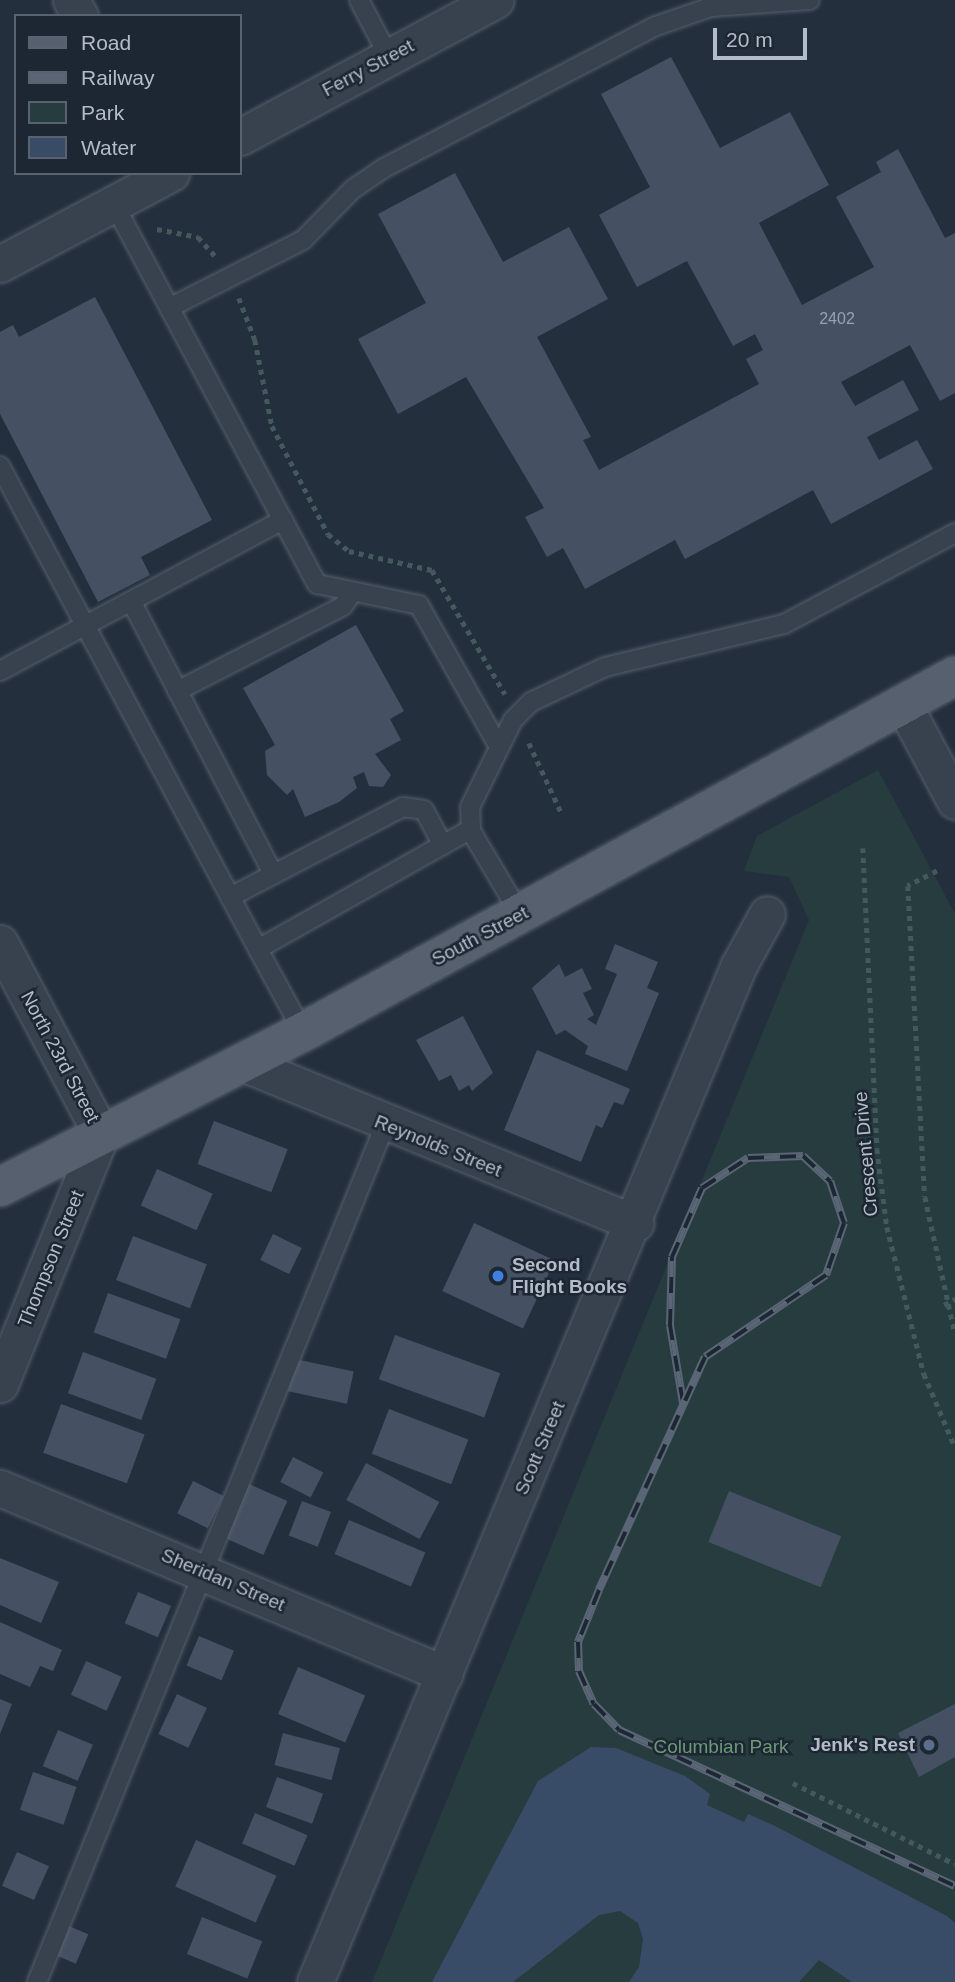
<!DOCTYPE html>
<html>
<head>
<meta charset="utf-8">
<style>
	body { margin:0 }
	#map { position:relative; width:955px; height:1982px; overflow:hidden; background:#242f3e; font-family:Helvetica,sans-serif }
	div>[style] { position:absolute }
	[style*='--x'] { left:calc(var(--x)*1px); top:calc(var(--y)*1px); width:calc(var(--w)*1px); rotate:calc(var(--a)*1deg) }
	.green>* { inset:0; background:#263c3f }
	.water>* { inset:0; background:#394c67 }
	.building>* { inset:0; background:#455162; transform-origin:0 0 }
	.path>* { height:4.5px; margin-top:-2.25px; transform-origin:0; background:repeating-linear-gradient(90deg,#44595c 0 5px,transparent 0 10px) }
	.roads { filter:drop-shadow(0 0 2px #565f6c) drop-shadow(0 0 2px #565f6c) }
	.service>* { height:18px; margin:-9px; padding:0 9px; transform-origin:9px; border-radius:9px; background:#38414e }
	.minor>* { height:35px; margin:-17.5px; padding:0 17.5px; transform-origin:17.5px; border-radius:17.5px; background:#38414e }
	.primary>* { height:38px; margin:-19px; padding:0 19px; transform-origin:19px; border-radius:19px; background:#56606e }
	.rail>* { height:8px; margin-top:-4px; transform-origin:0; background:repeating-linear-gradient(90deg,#1d2633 0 16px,#5a6575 0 32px); box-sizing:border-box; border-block:2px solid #5a6575 }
	.dots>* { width:19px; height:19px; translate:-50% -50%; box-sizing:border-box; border:4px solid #1d2633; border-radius:50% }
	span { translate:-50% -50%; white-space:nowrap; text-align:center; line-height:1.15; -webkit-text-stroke:5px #1d2633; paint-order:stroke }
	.number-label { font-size:16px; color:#98a1af }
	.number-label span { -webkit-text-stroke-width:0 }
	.street-label { font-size:19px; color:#b4bcc9 }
	.poi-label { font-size:19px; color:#b4bcc9; font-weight:700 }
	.left { translate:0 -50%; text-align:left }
	.right { translate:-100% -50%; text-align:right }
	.park-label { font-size:19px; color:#6b9a76 }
	.legend { position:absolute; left:14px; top:14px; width:228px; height:161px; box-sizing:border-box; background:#1d2633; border:2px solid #59626f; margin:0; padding:9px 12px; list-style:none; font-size:21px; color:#b4bcc9 }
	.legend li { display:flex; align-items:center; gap:14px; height:35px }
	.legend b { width:35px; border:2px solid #59626f }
	.scale { position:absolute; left:713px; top:28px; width:94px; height:32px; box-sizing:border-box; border:4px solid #b4bcc9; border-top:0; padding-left:9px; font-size:21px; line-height:24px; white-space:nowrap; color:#b4bcc9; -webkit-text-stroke:5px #1d2633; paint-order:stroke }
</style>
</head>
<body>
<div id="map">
	<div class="green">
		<i style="clip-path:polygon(878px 770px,955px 914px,955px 1982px,372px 1982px,809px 920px,789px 877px,744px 871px,757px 836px)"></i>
	</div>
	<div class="water">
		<i style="clip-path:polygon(591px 1747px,616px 1748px,685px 1776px,710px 1794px,707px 1805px,744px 1822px,748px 1814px,773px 1825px,947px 1916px,955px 1923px,955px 1982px,852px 1982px,819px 1960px,799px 1982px,629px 1982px,639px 1967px,643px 1939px,638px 1923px,620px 1911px,599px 1915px,513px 1982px,432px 1982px,538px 1781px)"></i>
	</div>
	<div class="building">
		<i style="clip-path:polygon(671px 57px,720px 148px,790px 112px,829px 185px,759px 223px,802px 305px,874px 267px,836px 197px,881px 172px,876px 162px,898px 149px,945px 238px,955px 233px,955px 393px,940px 401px,910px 345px,841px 382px,855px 406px,903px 380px,919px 410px,867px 437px,879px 460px,917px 440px,933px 469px,831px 524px,813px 490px,685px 559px,675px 540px,585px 589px,563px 548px,547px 557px,525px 517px,544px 508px,466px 377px,398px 414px,358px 339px,426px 303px,378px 214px,455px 173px,503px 262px,569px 227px,608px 299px,537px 337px,591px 437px,583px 440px,599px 470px,759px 384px,746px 359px,763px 350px,755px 334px,733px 346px,687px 261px,637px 287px,599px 215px,650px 187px,601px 94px)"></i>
		<i style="clip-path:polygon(95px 297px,212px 520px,141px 557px,150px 575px,98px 602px,0 414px,0 332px,13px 325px,19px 337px)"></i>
		<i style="clip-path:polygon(356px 625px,404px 711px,390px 719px,401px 740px,375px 754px,391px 775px,383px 787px,369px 786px,364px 772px,353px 777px,357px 788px,339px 802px,305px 817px,293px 789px,287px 795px,267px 775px,265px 751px,275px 745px,243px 688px)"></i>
		<i style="clip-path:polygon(615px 944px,658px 962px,647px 988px,659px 993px,627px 1071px,585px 1054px,588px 1046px,565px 1030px,556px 1035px,532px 988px,559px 964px,565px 977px,582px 968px,592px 989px,583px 993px,594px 1015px,587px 1019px,596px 1025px,617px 974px,605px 969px)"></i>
		<i style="clip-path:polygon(463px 1016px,493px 1073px,472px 1091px,469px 1085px,459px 1091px,451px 1075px,439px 1081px,416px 1040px)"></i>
		<i style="clip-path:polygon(537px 1050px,630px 1089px,623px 1105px,614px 1102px,602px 1128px,596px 1125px,581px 1162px,504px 1130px)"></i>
		<i style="left:214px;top:1121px;width:79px;height:46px;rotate:21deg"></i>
		<i style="left:157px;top:1169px;width:61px;height:40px;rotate:24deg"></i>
		<i style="left:474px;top:1223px;width:89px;height:75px;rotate:25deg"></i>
		<i style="left:273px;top:1234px;width:32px;height:29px;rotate:26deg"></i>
		<i style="left:133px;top:1236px;width:79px;height:47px;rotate:21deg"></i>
		<i style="left:108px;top:1293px;width:77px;height:42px;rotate:20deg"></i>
		<i style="left:395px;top:1335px;width:112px;height:47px;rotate:20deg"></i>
		<i style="left:83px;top:1352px;width:78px;height:44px;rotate:20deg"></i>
		<i style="left:295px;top:1359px;width:60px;height:33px;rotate:12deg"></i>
		<i style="left:61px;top:1404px;width:89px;height:52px;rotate:20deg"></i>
		<i style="left:389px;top:1409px;width:85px;height:48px;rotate:21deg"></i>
		<i style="left:293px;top:1457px;width:34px;height:28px;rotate:27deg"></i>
		<i style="left:366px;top:1463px;width:83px;height:42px;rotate:28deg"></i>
		<i style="left:193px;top:1481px;width:34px;height:36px;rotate:26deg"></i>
		<i style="left:249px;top:1484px;width:42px;height:59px;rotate:24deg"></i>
		<i style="left:729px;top:1491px;width:121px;height:55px;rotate:22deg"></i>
		<i style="left:302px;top:1501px;width:31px;height:37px;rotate:21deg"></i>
		<i style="left:349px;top:1520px;width:83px;height:37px;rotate:23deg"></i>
		<i style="clip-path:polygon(0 1558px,59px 1582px,41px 1623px,0 1605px)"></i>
		<i style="left:138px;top:1592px;width:36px;height:34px;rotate:23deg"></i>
		<i style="clip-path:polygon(0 1622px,62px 1650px,53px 1671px,40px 1666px,30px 1687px,0 1674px)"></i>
		<i style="left:199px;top:1636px;width:38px;height:32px;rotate:23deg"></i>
		<i style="left:86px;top:1661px;width:39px;height:37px;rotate:24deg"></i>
		<i style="left:298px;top:1667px;width:73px;height:51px;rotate:23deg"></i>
		<i style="left:177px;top:1694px;width:33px;height:44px;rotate:25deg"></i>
		<i style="clip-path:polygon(0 1699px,12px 1704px,0 1734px)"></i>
		<i style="clip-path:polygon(955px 1704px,955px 1757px,919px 1777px,898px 1733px)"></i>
		<i style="left:58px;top:1730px;width:38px;height:39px;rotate:23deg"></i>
		<i style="left:283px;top:1733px;width:59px;height:33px;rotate:15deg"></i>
		<i style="left:33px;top:1772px;width:46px;height:40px;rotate:19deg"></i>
		<i style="left:277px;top:1777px;width:49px;height:32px;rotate:20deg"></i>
		<i style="left:255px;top:1813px;width:57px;height:33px;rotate:23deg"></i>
		<i style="left:196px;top:1840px;width:88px;height:51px;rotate:24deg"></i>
		<i style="left:17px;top:1852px;width:35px;height:37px;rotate:24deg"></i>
		<i style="left:202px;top:1917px;width:65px;height:40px;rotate:22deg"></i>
		<i style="left:69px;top:1926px;width:21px;height:32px;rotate:23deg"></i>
	</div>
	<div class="path">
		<i style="--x:157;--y:229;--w:42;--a:11"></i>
		<i style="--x:198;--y:237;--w:27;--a:48"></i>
		<i style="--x:239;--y:298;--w:45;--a:69.1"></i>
		<i style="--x:255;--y:340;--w:88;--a:78.8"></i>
		<i style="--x:272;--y:426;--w:122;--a:62.6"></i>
		<i style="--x:328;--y:534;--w:27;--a:39"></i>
		<i style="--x:349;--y:551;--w:85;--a:12.9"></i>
		<i style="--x:432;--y:570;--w:144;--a:59.5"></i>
		<i style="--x:529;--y:743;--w:76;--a:65.1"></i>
		<i style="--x:863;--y:848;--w:301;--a:87.3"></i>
		<i style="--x:877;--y:1149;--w:79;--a:82.7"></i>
		<i style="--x:887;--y:1227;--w:152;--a:75.9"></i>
		<i style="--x:924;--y:1374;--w:79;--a:67"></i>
		<i style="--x:937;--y:871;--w:33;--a:153"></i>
		<i style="--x:908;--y:886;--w:311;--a:86.9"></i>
		<i style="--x:925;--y:1197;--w:140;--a:77.6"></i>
		<i style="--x:944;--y:1305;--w:13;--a:-29"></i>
		<i style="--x:793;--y:1783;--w:181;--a:26.6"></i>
	</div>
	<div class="roads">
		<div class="service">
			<i style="--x:359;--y:0;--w:64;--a:62.2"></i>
			<i style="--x:114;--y:204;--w:431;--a:61.9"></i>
			<i style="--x:317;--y:584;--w:104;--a:11.6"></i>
			<i style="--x:419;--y:605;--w:163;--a:60.6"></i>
			<i style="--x:169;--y:308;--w:150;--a:-26.9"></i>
			<i style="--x:303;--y:240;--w:71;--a:-45.6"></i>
			<i style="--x:353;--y:189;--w:37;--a:-34"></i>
			<i style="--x:384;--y:168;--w:307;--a:-27.6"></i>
			<i style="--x:656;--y:26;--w:58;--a:-19.1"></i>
			<i style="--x:711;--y:7;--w:99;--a:-4"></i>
			<i style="--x:0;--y:466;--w:548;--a:61.89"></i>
			<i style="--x:131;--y:601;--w:308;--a:62.5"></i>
			<i style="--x:0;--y:671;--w:321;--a:-28.1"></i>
			<i style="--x:177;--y:691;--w:186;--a:-27.1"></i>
			<i style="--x:343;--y:606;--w:14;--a:-56"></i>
			<i style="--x:230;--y:897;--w:195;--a:-27.5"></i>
			<i style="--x:403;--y:807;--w:21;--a:8"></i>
			<i style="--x:424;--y:810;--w:40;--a:62"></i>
			<i style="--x:520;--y:914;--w:96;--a:-120.6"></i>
			<i style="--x:471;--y:831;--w:24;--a:-92"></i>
			<i style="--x:470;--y:807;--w:97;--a:-63.7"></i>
			<i style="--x:513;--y:720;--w:25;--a:-45"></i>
			<i style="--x:531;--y:702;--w:82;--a:-25.3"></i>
			<i style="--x:605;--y:667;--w:184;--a:-13.5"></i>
			<i style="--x:784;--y:624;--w:194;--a:-28"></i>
			<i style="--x:303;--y:1032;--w:94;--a:-118.5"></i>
			<i style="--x:258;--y:949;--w:244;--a:-29.4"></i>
			<i style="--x:37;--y:1982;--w:925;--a:-67.9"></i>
		</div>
		<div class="minor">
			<i style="--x:71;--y:0;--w:18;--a:61"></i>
			<i style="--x:240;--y:137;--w:290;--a:-28.2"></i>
			<i style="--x:0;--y:264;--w:194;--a:-28"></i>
			<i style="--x:903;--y:704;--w:110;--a:61.8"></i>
			<i style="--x:0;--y:943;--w:216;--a:62.1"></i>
			<i style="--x:101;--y:1134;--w:270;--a:112"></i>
			<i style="--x:243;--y:1063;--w:424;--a:22.2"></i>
			<i style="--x:0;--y:1488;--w:482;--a:22.7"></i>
			<i style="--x:315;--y:1982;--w:1102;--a:-67.37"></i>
			<i style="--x:739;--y:965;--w:58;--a:-61.2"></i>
		</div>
		<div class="primary">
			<i style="--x:0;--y:1187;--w:340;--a:-27.1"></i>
			<i style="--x:303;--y:1032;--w:743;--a:-28.64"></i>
		</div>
	</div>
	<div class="rail">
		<i style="--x:683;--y:1403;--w:79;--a:-99.5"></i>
		<i style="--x:670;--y:1325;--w:68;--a:-88.3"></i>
		<i style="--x:672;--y:1257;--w:75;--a:-66.5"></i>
		<i style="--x:702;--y:1188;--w:55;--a:-33.1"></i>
		<i style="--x:748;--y:1158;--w:55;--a:-2.1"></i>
		<i style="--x:803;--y:1156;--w:37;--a:43"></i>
		<i style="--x:830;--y:1181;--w:44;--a:71.6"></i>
		<i style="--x:844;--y:1223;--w:55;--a:109.1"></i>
		<i style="--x:826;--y:1275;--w:146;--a:145.9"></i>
		<i style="--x:705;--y:1357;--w:256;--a:114.5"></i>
		<i style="--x:599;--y:1590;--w:56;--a:112"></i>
		<i style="--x:578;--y:1642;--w:29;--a:88"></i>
		<i style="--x:579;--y:1671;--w:36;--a:66"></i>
		<i style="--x:594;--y:1704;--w:36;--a:46"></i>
		<i style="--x:619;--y:1730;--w:370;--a:24.9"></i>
	</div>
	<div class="dots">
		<i style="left:498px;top:1276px;background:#3f7fe0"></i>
		<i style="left:929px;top:1745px;background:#5c6f8a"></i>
	</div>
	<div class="number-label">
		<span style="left:837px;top:319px">2402</span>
	</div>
	<div class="street-label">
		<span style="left:368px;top:68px;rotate:-28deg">Ferry Street</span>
		<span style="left:480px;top:936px;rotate:-28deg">South Street</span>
		<span style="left:60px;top:1057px;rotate:62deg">North 23rd Street</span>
		<span style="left:438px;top:1146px;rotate:22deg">Reynolds Street</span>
		<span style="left:866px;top:1154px;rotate:-95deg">Crescent Drive</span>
		<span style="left:51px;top:1259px;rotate:-68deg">Thompson Street</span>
		<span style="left:540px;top:1448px;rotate:-67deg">Scott Street</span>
		<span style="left:223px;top:1580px;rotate:23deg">Sheridan Street</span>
	</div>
	<div class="poi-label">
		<span class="left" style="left:512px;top:1276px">Second<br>Flight Books</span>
		<span class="right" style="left:915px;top:1745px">Jenk's Rest</span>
	</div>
	<div class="park-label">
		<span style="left:721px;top:1747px">Columbian Park</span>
	</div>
	<ul class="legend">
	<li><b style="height:9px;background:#56606e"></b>Road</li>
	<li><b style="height:9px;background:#5a6575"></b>Railway</li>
	<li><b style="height:19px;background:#263c3f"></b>Park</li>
	<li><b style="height:19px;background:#394c67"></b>Water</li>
	</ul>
	<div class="scale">20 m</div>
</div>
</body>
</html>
